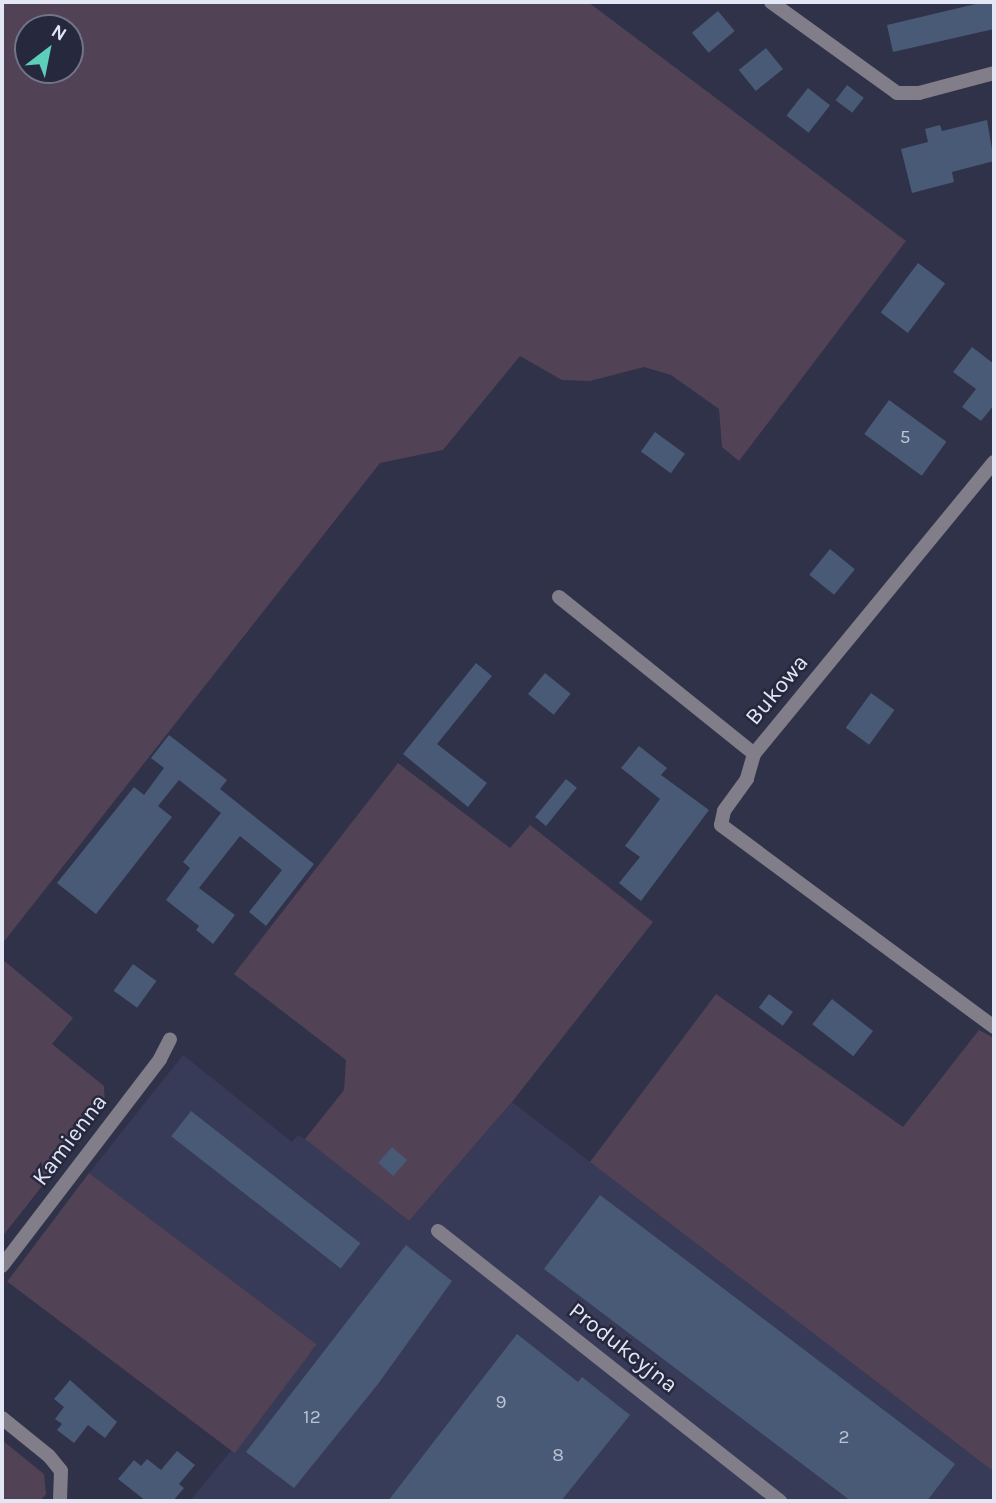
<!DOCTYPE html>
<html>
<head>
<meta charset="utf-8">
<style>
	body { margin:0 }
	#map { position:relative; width:996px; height:1503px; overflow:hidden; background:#2f3249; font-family:Karla,sans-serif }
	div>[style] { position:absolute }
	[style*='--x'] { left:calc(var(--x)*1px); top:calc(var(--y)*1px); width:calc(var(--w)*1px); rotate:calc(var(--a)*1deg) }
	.built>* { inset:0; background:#373b58 }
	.green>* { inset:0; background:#514256; transform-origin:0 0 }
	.building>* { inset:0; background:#485a75; transform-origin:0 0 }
	.minor>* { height:14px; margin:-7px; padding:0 7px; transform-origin:7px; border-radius:7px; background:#817d89 }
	span { translate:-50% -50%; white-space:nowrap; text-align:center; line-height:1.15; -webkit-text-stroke:5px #26283e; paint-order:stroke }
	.number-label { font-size:19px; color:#bcc3d4 }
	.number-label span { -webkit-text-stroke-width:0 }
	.street-label { font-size:23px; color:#e3e6f4 }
	.frame { position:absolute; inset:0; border:4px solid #e3e6f4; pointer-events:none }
	.north { position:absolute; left:14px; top:14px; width:70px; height:70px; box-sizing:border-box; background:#26283e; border:2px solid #727487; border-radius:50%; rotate:32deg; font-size:19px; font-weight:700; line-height:28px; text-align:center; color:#e3e6f4 }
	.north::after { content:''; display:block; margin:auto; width:24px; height:32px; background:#5cceba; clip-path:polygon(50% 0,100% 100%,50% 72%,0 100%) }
</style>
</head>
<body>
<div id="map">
	<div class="built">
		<i style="clip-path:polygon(183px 1055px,292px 1142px,298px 1135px,305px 1139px,409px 1221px,512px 1102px,994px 1472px,994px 1501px,190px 1501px,316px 1346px,89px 1173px)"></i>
	</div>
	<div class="green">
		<i style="clip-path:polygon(evenodd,2px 2px,588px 2px,906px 241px,739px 461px,722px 447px,719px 409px,671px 375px,644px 367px,590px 381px,562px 380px,520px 356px,443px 450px,380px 463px,2px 944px,2px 2px,70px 28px,70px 70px,28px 70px,28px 28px,70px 28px)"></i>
		<i style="clip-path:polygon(398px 763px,510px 848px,530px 825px,653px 922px,512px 1102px,409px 1221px,305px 1139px,344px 1090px,346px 1060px,234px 974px)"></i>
		<i style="clip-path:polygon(2px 959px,73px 1018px,52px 1044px,104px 1086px,105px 1106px,2px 1237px)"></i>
		<i style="clip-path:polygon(716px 994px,903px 1127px,979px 1030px,994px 1038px,994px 1472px,590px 1162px)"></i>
		<i style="left:89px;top:1173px;width:285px;height:136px;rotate:37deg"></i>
		<i style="clip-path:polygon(2px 1440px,44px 1474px,46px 1494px,40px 1501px,2px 1501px)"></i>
	</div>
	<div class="building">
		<i style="clip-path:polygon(984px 2px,994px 2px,994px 29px,893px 52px,887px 25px)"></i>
		<i style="left:718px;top:11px;width:26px;height:34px;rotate:50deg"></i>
		<i style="left:766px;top:48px;width:27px;height:35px;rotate:51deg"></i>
		<i style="left:847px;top:85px;width:21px;height:19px;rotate:37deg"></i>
		<i style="left:808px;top:88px;width:28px;height:35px;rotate:38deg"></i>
		<i style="clip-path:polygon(987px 120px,994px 161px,952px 172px,954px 182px,912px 193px,901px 149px,928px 142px,925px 129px,940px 125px,942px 131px)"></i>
		<i style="left:918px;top:263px;width:34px;height:62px;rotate:37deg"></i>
		<i style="clip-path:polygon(972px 347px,994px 364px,994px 405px,981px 421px,962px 407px,976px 389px,953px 372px)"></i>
		<i style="left:889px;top:400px;width:71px;height:42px;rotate:36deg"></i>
		<i style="left:655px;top:432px;width:37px;height:24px;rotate:36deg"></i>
		<i style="left:830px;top:549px;width:32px;height:33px;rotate:39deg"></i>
		<i style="clip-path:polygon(476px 663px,492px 676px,437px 744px,487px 783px,468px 807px,403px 754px)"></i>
		<i style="left:545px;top:673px;width:33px;height:27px;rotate:39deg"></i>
		<i style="left:871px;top:693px;width:29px;height:43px;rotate:36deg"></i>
		<i style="clip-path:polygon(169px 735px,227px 780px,220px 789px,314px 864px,266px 926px,249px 912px,282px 870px,240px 836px,199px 888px,235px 915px,213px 944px,196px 930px,199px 926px,166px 900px,190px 868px,183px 862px,221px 813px,179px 780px,158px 806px,172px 817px,96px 914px,57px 883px,134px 787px,144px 795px,164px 768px,151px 758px)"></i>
		<i style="clip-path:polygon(639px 746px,667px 768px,661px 775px,709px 810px,641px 901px,619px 883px,640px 857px,625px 846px,660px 799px,621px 768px)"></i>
		<i style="left:566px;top:779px;width:14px;height:49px;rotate:39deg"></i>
		<i style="left:133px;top:964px;width:29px;height:33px;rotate:36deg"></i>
		<i style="left:769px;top:994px;width:30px;height:17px;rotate:37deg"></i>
		<i style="left:832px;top:999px;width:52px;height:32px;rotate:38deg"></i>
		<i style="left:191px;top:1111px;width:215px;height:32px;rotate:38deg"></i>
		<i style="left:392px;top:1147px;width:20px;height:21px;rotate:41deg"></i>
		<i style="clip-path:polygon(600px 1195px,955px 1464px,927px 1501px,851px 1501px,544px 1269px)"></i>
		<i style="clip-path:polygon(406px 1245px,452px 1281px,378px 1384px,294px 1488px,246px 1452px)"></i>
		<i style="clip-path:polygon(517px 1334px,578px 1382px,582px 1377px,630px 1415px,561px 1501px,388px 1501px)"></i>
		<i style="clip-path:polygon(70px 1380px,117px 1422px,105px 1438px,88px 1425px,74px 1443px,57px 1430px,62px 1424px,55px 1419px,64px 1407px,54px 1399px)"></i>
		<i style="clip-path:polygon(177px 1451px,195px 1465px,179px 1484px,184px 1488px,173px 1501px,146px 1501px,118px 1479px,134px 1460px,141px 1466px,147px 1459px,161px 1470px)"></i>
	</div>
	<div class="minor">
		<i style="--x:771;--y:2;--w:155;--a:35.8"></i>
		<i style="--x:897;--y:93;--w:22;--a:0"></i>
		<i style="--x:919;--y:93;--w:78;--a:-14.9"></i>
		<i style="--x:559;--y:597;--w:250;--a:38.8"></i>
		<i style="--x:754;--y:754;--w:378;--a:-50.6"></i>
		<i style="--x:754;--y:754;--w:26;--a:106"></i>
		<i style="--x:747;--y:779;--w:39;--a:126"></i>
		<i style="--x:724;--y:811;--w:14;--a:102"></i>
		<i style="--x:721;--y:825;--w:340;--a:36.5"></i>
		<i style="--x:438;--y:1231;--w:436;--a:38.3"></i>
		<i style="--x:2;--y:1266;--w:260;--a:-52.6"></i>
		<i style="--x:160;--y:1059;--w:22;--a:-63"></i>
		<i style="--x:2;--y:1418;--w:60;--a:39"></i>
		<i style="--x:49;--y:1456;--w:19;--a:51"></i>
		<i style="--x:61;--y:1471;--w:30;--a:92"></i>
	</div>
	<div class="number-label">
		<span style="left:905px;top:438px">5</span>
		<span style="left:501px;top:1403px">9</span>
		<span style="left:312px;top:1418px">12</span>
		<span style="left:844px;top:1438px">2</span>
		<span style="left:558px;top:1456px">8</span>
	</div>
	<div class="street-label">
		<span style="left:777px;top:690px;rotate:-50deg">Bukowa</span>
		<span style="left:70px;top:1140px;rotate:-53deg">Kamienna</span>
		<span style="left:623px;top:1348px;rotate:38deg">Produkcyjna</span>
	</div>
	<div class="frame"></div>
	<div class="north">N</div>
</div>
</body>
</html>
